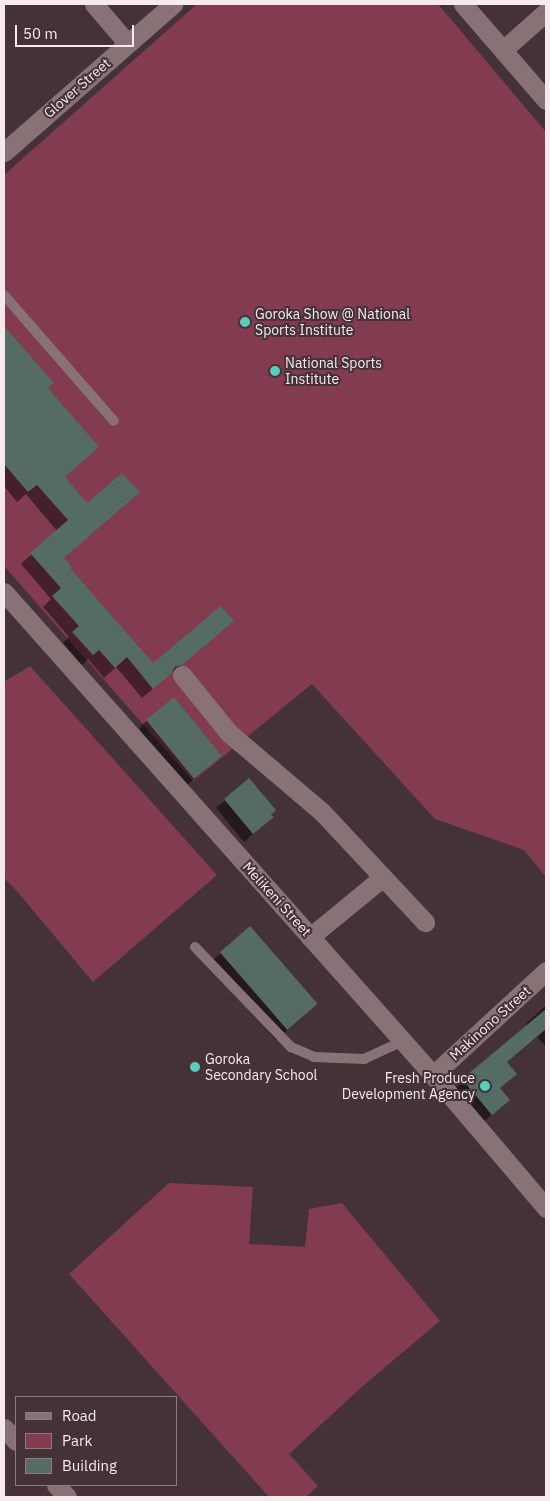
<!DOCTYPE html>
<html>
<head>
<meta charset="utf-8">
<style>
	body { margin:0 }
	#map { position:relative; width:550px; height:1501px; overflow:hidden; background:#443236; font-family:"IBM Plex Sans",sans-serif }
	div>[style] { position:absolute }
	[style*='--x'] { left:calc(var(--x)*1px); top:calc(var(--y)*1px); width:calc(var(--w)*1px); rotate:calc(var(--a)*1deg) }
	.green>* { inset:0; background:#823b4f }
	.shadow>* { inset:0; background:#0007 }
	.building>* { inset:0; background:#546b66; transform-origin:0 0 }
	.service>* { height:10px; margin:-5px; padding:0 5px; transform-origin:5px; border-radius:5px; background:#887276 }
	.minor>* { height:19px; margin:-9.5px; padding:0 9.5px; transform-origin:9.5px; border-radius:9.5px; background:#887276 }
	.dots>* { width:14px; height:14px; translate:-50% -50%; box-sizing:border-box; border:2px solid #443236; border-radius:50% }
	span { translate:-50% -50%; white-space:nowrap; text-align:center; line-height:1.15; -webkit-text-stroke:4px #443236; paint-order:stroke }
	.street-label { font-size:14px; color:#f6eaec }
	.poi-label { font-size:14px; color:#f6eaec }
	.left { translate:0 -50%; text-align:left }
	.right { translate:-100% -50%; text-align:right }
	.frame { position:absolute; inset:0; border:5px solid #f6eaec; pointer-events:none }
	.legend { position:absolute; left:15px; top:1396px; width:162px; height:90px; box-sizing:border-box; background:#443236; border:1px solid #8b7c7f; margin:0; padding:6px 9px; list-style:none; font-size:15px; color:#f6eaec }
	.legend li { display:flex; align-items:center; gap:10px; height:25px }
	.legend b { width:25px; border:1px solid #8b7c7f }
	.scale { position:absolute; left:15px; top:25px; width:119px; height:22px; box-sizing:border-box; border:2px solid #f6eaec; border-top:0; padding-left:6px; font-size:15px; line-height:18px; white-space:nowrap; color:#f6eaec; -webkit-text-stroke:4px #443236; paint-order:stroke }
</style>
</head>
<body>
<div id="map">
	<div class="green">
		<i style="clip-path:polygon(197px 4px,438px 4px,546px 132px,546px 877px,524px 850px,435px 819px,312px 684px,193px 781px,4px 566px,4px 175px)"></i>
		<i style="clip-path:polygon(30px 666px,217px 875px,93px 982px,16px 890px,4px 878px,4px 682px)"></i>
		<i style="clip-path:polygon(169px 1183px,253px 1187px,249px 1244px,305px 1247px,309px 1209px,342px 1203px,440px 1321px,364px 1385px,289px 1454px,318px 1486px,306px 1497px,269px 1497px,69px 1274px)"></i>
	</div>
	<div class="shadow">
		<i style="clip-path:polygon(4px 328px,52px 383px,47px 388px,98px 447px,64px 478px,87px 505px,63px 558px,68px 569px,153px 664px,232px 621px,142px 698px,116px 667px,104px 678px,88px 659px,82px 665px,63px 643px,69px 637px,43px 607px,51px 599px,21px 564px,57px 531px,26px 494px,17px 502px,4px 486px)"></i>
		<i style="clip-path:polygon(147px 720px,221px 756px,186px 786px,139px 729px)"></i>
		<i style="clip-path:polygon(249px 780px,272px 817px,244px 842px,216px 808px)"></i>
		<i style="clip-path:polygon(250px 927px,306px 1014px,276px 1040px,209px 964px)"></i>
		<i style="clip-path:polygon(546px 1005px,546px 1047px,537px 1037px,506px 1063px,499px 1089px,508px 1100px,481px 1124px,453px 1090px,528px 1026px,526px 1024px)"></i>
	</div>
	<div class="building">
		<i style="clip-path:polygon(4px 326px,54px 383px,48px 388px,99px 447px,65px 477px,87px 503px,122px 473px,140px 492px,64px 558px,72px 567px,70px 568px,153px 663px,221px 606px,234px 621px,183px 664px,175px 667px,171px 674px,153px 689px,127px 657px,115px 668px,99px 650px,93px 655px,72px 632px,79px 626px,52px 596px,61px 588px,30px 553px,68px 520px,37px 485px,28px 492px,4px 464px)"></i>
		<i style="left:174px;top:697px;width:76px;height:36px;rotate:51deg"></i>
		<i style="clip-path:polygon(249px 778px,276px 810px,271px 815px,274px 817px,253px 834px,224px 799px)"></i>
		<i style="left:250px;top:926px;width:103px;height:40px;rotate:49deg"></i>
		<i style="clip-path:polygon(546px 1009px,546px 1029px,507px 1062px,517px 1074px,500px 1088px,510px 1100px,492px 1115px,462px 1079px)"></i>
	</div>
	<div class="service">
		<i style="--x:4;--y:295;--w:167;--a:48.9"></i>
		<i style="--x:195;--y:947;--w:139;--a:46.2"></i>
		<i style="--x:291;--y:1047;--w:25;--a:23"></i>
		<i style="--x:314;--y:1057;--w:50;--a:2.3"></i>
		<i style="--x:364;--y:1059;--w:43;--a:-24.8"></i>
	</div>
	<div class="minor">
		<i style="--x:94;--y:4;--w:52;--a:49.6"></i>
		<i style="--x:463;--y:4;--w:127;--a:49.2"></i>
		<i style="--x:503;--y:50;--w:57;--a:-41.5"></i>
		<i style="--x:4;--y:152;--w:225;--a:-41.2"></i>
		<i style="--x:4;--y:592;--w:646;--a:48.39"></i>
		<i style="--x:433;--y:1075;--w:175;--a:49.6"></i>
		<i style="--x:182;--y:675;--w:75;--a:51"></i>
		<i style="--x:229;--y:733;--w:122;--a:40.3"></i>
		<i style="--x:322;--y:812;--w:151;--a:46.9"></i>
		<i style="--x:310;--y:937;--w:94;--a:-39.4"></i>
		<i style="--x:433;--y:1075;--w:154;--a:-42.6"></i>
		<i style="--x:4;--y:1428;--w:18;--a:47"></i>
		<i style="--x:56;--y:1485;--w:16;--a:47"></i>
	</div>
	<div class="dots">
		<i style="left:245px;top:322px;background:#5acebd"></i>
		<i style="left:275px;top:371px;background:#5acebd"></i>
		<i style="left:195px;top:1067px;background:#5acebd"></i>
		<i style="left:485px;top:1086px;background:#5acebd"></i>
	</div>
	<div class="street-label">
		<span style="left:77px;top:88px;rotate:-41deg">Glover Street</span>
		<span style="left:277px;top:899px;rotate:48deg">Melikeni Street</span>
		<span style="left:490px;top:1023px;rotate:-42deg">Makinono Street</span>
	</div>
	<div class="poi-label">
		<span class="left" style="left:255px;top:322px">Goroka Show @ National<br>Sports Institute</span>
		<span class="left" style="left:285px;top:371px">National Sports<br>Institute</span>
		<span class="left" style="left:205px;top:1067px">Goroka<br>Secondary School</span>
		<span class="right" style="left:475px;top:1086px">Fresh Produce<br>Development Agency</span>
	</div>
	<div class="frame"></div>
	<ul class="legend">
	<li><b style="height:6px;background:#887276"></b>Road</li>
	<li><b style="height:14px;background:#823b4f"></b>Park</li>
	<li><b style="height:14px;background:#546b66"></b>Building</li>
	</ul>
	<div class="scale">50 m</div>
</div>
</body>
</html>
